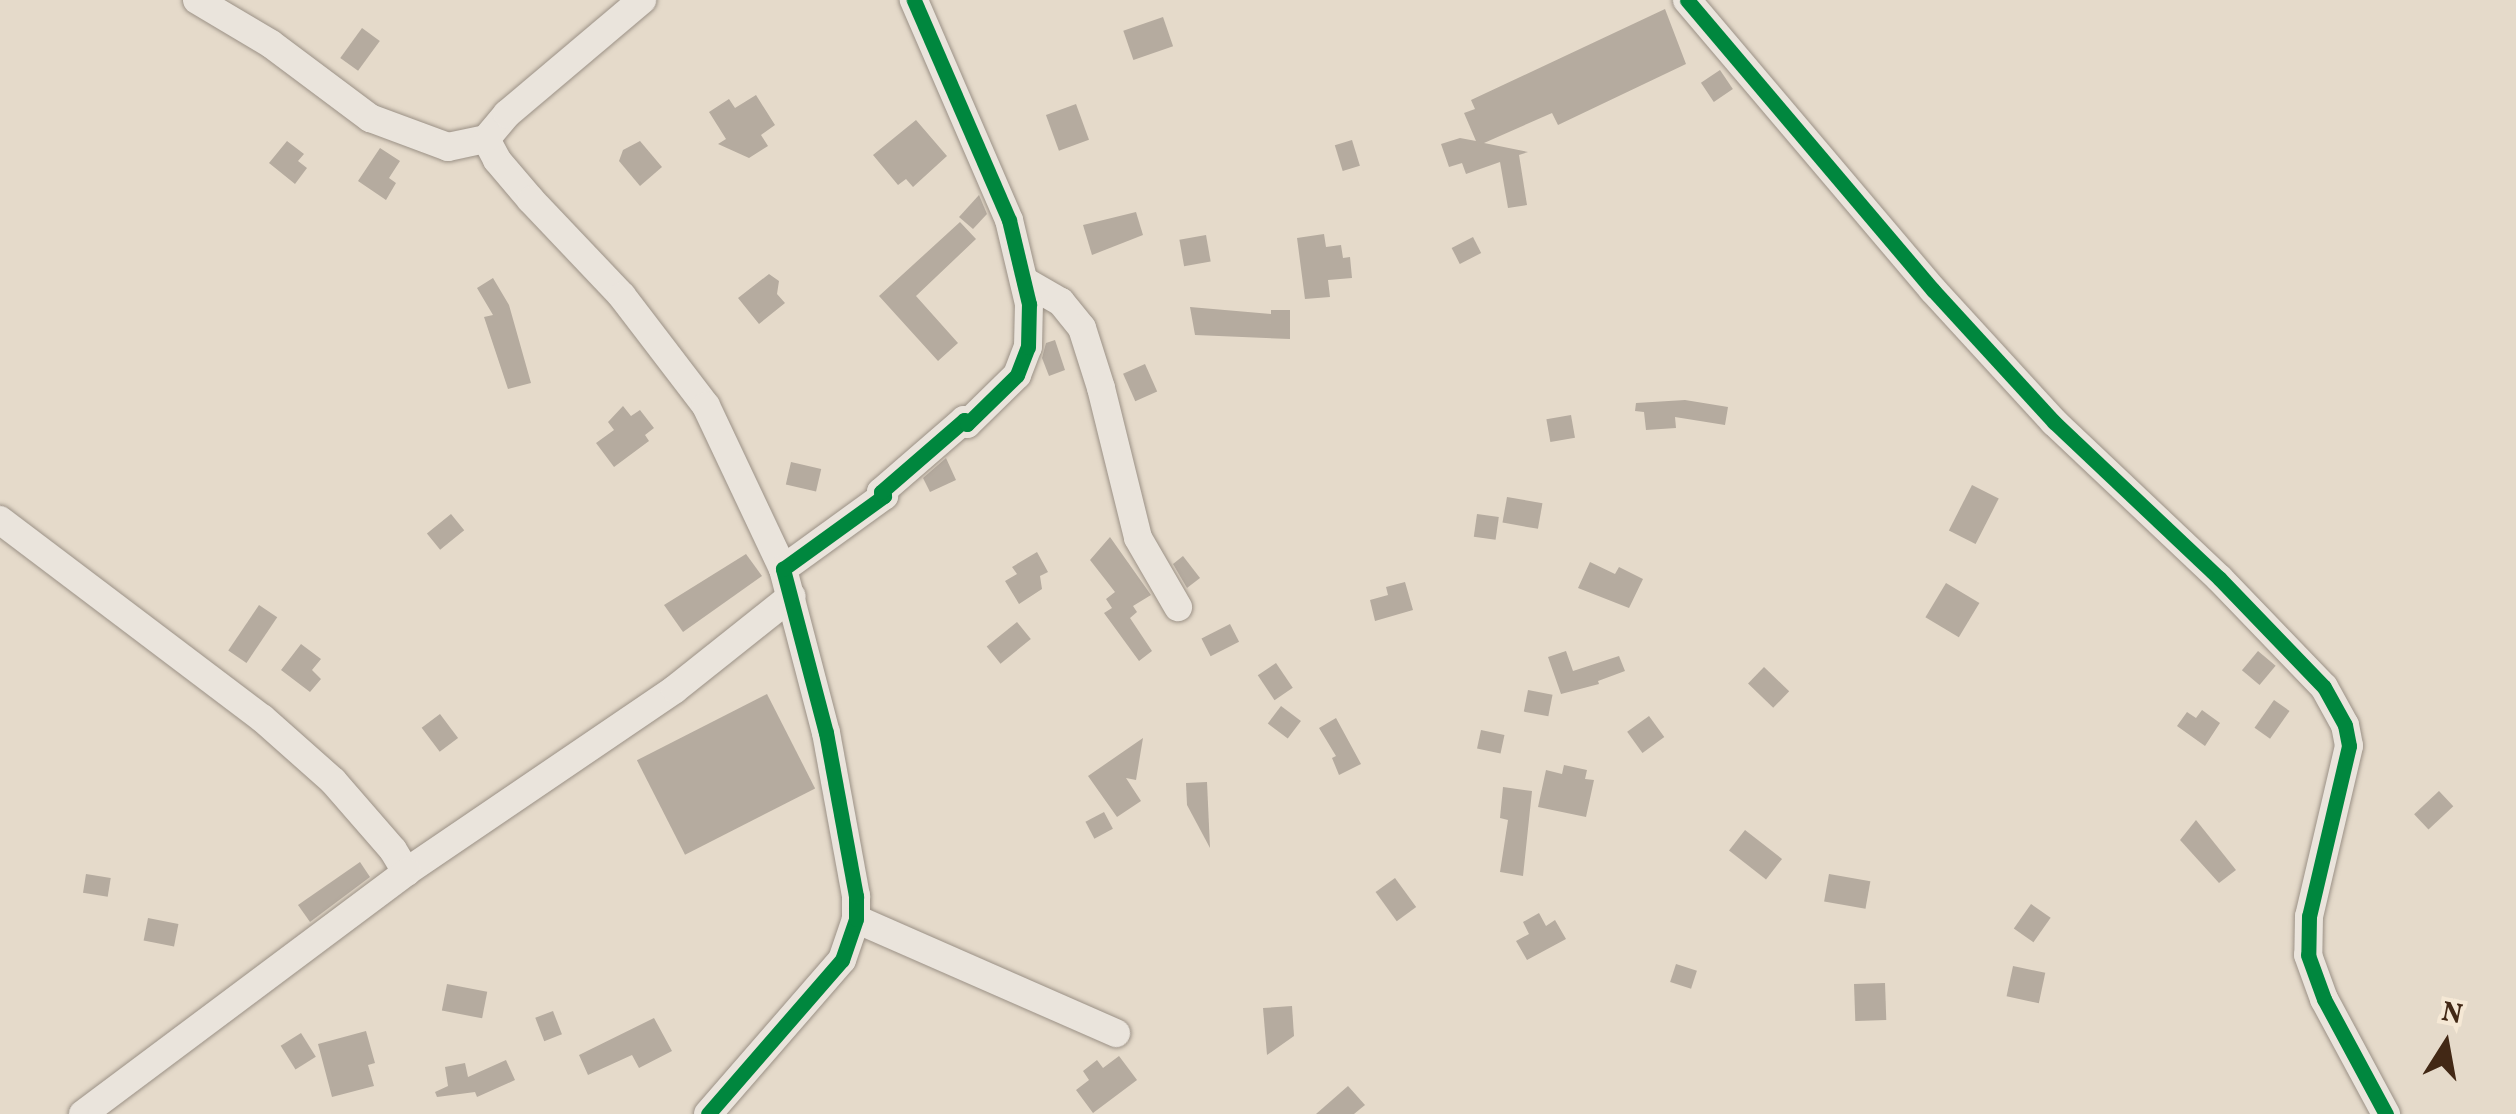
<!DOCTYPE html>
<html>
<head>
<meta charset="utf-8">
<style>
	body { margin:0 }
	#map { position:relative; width:2516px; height:1114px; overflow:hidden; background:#e5daca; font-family:Vollkorn,serif }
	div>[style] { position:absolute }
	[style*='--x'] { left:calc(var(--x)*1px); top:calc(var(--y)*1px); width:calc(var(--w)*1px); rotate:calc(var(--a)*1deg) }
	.building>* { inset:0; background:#b5ab9f; transform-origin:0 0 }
	.roads { filter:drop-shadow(0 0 2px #9b9186) drop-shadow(0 0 2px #9b9186) }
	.street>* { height:28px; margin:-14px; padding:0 14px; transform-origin:14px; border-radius:14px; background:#eae4dc }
	.cycleway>* { height:15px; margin:-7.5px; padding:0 7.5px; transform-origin:7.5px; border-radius:7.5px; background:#00873e }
	span { translate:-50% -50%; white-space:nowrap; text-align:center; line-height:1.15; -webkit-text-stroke:8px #f5e8d5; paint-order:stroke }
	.north { position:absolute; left:2396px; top:994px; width:100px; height:100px; -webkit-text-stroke:8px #f5e8d5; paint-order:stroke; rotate:11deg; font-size:28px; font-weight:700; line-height:40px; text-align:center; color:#422815 }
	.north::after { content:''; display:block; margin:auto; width:35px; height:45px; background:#422815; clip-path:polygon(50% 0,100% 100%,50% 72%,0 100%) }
</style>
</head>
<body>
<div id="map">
	<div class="building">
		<i style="clip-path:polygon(1665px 9px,1686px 64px,1558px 125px,1552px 113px,1484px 143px,1528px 152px,1519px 155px,1527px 205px,1508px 208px,1500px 162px,1466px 174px,1462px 163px,1449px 167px,1441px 144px,1460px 138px,1476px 141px,1464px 113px,1475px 109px,1471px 100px)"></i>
		<i style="left:1163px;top:17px;width:31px;height:42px;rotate:71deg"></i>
		<i style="left:362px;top:28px;width:22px;height:37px;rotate:36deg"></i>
		<i style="left:1720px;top:70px;width:23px;height:23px;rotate:56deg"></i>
		<i style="clip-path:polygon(756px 95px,775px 125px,761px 135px,768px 146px,749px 158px,718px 144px,726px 139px,709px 112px,729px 99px,735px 108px)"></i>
		<i style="left:1076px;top:104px;width:38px;height:32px;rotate:70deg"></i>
		<i style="clip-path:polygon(916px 120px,947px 156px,913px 187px,906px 179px,898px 185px,873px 155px)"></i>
		<i style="left:1352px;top:140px;width:27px;height:18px;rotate:73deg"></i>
		<i style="clip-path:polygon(287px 141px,304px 154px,298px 161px,307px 168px,295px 184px,269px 163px)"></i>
		<i style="clip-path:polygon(640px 141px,662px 167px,640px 186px,619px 161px,623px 150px)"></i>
		<i style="clip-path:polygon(380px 148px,400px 161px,389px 178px,396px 183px,386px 200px,358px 181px)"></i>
		<i style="clip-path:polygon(979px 195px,987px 214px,973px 229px,959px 217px)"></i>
		<i style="clip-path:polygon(1136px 212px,1143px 235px,1092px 255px,1083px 225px)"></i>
		<i style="clip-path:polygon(960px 222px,976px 239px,916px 296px,958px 343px,938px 361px,879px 296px)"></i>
		<i style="clip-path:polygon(1324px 234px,1326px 247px,1341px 245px,1343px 258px,1350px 257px,1352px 278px,1328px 280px,1330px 297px,1305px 299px,1297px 238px)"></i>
		<i style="left:1206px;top:235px;width:27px;height:27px;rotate:80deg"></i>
		<i style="left:1473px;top:237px;width:18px;height:24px;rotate:63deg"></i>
		<i style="clip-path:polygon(769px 274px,779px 281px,777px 294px,785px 303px,759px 324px,738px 298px)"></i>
		<i style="clip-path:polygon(493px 278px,509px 305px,531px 383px,508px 389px,484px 317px,493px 315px,477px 288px)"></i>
		<i style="clip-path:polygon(1190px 307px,1271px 314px,1271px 310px,1290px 310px,1290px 339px,1195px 335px)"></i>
		<i style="clip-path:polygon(1055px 340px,1065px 370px,1049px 376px,1042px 358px,1046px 343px)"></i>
		<i style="left:1145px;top:364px;width:30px;height:24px;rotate:66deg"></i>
		<i style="clip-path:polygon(1685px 400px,1728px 407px,1725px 425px,1675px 417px,1676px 428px,1646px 430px,1644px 412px,1635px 411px,1636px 403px)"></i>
		<i style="clip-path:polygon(623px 406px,631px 416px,640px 410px,654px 428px,645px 435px,649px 441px,614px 467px,596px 443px,614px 430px,608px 422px)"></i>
		<i style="left:1571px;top:415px;width:23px;height:25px;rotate:80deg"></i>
		<i style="clip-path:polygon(946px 458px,956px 480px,930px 492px,923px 478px)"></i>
		<i style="left:791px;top:462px;width:31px;height:23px;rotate:13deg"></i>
		<i style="left:1972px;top:485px;width:30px;height:51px;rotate:27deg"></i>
		<i style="left:1507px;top:497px;width:36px;height:26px;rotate:10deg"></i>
		<i style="left:451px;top:514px;width:21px;height:31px;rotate:51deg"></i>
		<i style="left:1477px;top:514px;width:22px;height:23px;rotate:8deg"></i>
		<i style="clip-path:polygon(1110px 537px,1151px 595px,1133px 606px,1137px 612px,1130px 618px,1152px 651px,1139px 661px,1104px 613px,1112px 608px,1106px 599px,1115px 592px,1090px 560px)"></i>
		<i style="clip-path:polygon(1037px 552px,1048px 572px,1040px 576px,1042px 589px,1019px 604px,1005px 581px,1017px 574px,1012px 567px)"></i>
		<i style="clip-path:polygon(746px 554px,762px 576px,683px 632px,664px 605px)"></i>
		<i style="clip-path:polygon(1183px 556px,1200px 578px,1187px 588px,1173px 564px)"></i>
		<i style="clip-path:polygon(1590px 562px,1615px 574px,1619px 567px,1643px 579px,1629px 608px,1578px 588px)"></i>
		<i style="clip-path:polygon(1405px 582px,1413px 610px,1375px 621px,1370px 600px,1388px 595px,1386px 587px)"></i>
		<i style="left:1946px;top:583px;width:39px;height:40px;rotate:31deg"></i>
		<i style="left:259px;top:605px;width:22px;height:55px;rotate:34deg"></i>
		<i style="left:1017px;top:622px;width:22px;height:39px;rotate:51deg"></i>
		<i style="left:1230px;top:624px;width:20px;height:32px;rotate:63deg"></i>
		<i style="clip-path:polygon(301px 644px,321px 659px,312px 670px,321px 679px,310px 692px,281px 670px)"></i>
		<i style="clip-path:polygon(1566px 651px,1573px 671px,1619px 656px,1625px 671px,1598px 681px,1599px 684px,1561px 694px,1548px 657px)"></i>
		<i style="left:2258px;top:651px;width:23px;height:25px;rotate:40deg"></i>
		<i style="left:1276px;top:663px;width:30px;height:22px;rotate:56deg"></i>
		<i style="left:1764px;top:667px;width:35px;height:23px;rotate:44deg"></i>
		<i style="left:1528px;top:690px;width:25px;height:22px;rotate:11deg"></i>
		<i style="left:767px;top:694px;width:106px;height:146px;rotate:63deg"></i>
		<i style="left:2274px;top:700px;width:19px;height:34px;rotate:35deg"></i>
		<i style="left:1281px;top:706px;width:25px;height:22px;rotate:37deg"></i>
		<i style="clip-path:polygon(2202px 710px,2220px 723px,2205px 746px,2177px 726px,2187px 712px,2196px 718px)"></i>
		<i style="left:440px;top:714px;width:30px;height:23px;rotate:53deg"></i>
		<i style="left:1649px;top:716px;width:26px;height:27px;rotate:54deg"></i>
		<i style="clip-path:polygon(1336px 718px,1361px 764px,1339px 775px,1332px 758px,1336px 756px,1319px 728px)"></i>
		<i style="left:1481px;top:730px;width:24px;height:19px;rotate:12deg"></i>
		<i style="clip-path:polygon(1143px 738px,1136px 780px,1126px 778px,1141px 801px,1117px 817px,1088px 776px)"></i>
		<i style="clip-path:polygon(1564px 765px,1587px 770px,1585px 779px,1594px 780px,1586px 817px,1538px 807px,1546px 770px,1562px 774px)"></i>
		<i style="clip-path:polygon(1207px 782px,1210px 848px,1187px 805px,1186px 783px)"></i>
		<i style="clip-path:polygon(1503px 787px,1532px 791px,1523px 876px,1500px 872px,1508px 820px,1500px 818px)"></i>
		<i style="left:2439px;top:791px;width:21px;height:34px;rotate:47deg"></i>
		<i style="left:1104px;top:812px;width:19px;height:21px;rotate:62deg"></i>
		<i style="clip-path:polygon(2196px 820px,2236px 870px,2219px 883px,2180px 840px)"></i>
		<i style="left:1745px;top:830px;width:47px;height:26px;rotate:38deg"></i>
		<i style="clip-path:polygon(360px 862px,370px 877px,310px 922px,298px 905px)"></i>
		<i style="left:86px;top:874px;width:25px;height:19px;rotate:9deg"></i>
		<i style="left:1829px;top:874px;width:42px;height:28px;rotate:10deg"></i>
		<i style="left:1395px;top:878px;width:36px;height:24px;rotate:54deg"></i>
		<i style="left:2031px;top:904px;width:24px;height:30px;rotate:35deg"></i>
		<i style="clip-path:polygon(1539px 913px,1546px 926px,1555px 920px,1566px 939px,1527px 960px,1516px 941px,1529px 934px,1523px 922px)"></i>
		<i style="left:148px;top:918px;width:31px;height:23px;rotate:11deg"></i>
		<i style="left:1676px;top:964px;width:22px;height:19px;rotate:18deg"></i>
		<i style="left:2013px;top:966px;width:33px;height:31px;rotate:12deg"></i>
		<i style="left:1885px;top:983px;width:37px;height:31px;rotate:88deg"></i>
		<i style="left:447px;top:984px;width:41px;height:27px;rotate:11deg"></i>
		<i style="clip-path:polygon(1292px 1006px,1294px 1036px,1267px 1055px,1263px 1008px)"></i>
		<i style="left:553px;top:1011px;width:25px;height:19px;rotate:69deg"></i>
		<i style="clip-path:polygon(654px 1018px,672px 1051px,639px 1068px,632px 1055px,588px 1075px,579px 1055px)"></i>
		<i style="clip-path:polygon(366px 1031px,375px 1063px,368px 1065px,374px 1086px,332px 1097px,318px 1044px)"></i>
		<i style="left:301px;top:1033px;width:28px;height:24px;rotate:58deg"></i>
		<i style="clip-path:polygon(1119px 1056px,1137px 1080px,1093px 1113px,1076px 1090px,1089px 1080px,1083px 1071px,1097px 1060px,1103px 1068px)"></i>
		<i style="clip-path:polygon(506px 1060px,515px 1080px,477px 1097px,475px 1092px,437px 1097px,435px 1092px,448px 1086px,445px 1067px,465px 1063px,468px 1077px)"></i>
		<i style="clip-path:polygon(1348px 1086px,1365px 1105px,1354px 1114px,1316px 1114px)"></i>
	</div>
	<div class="roads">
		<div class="street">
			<i style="--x:197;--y:0;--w:86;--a:30.7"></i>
			<i style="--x:271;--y:44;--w:124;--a:36.8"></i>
			<i style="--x:370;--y:118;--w:83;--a:20.4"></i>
			<i style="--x:448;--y:147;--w:39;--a:-12"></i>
			<i style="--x:486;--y:139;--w:24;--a:62"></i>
			<i style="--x:497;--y:160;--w:52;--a:49.6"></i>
			<i style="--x:531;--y:200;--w:132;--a:46.5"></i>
			<i style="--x:622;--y:296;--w:138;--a:52.6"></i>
			<i style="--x:706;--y:406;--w:180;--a:64.7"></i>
			<i style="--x:1687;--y:0;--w:380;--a:49.7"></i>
			<i style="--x:1933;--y:290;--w:179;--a:47.5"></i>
			<i style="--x:2054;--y:422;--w:227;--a:43.4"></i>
			<i style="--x:2219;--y:578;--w:151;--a:46.1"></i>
			<i style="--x:2324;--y:687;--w:43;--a:61.1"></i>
			<i style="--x:2345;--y:725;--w:21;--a:79"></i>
			<i style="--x:2349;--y:746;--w:175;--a:103.2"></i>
			<i style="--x:2309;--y:916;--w:39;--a:91"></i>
			<i style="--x:2308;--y:955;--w:47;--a:70"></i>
			<i style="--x:2324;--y:999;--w:131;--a:61.7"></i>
			<i style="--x:486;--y:139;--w:33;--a:-50"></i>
			<i style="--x:507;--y:114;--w:177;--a:-40.2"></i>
			<i style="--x:1026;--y:282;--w:40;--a:29.7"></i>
			<i style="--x:1061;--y:302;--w:33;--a:51"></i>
			<i style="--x:1082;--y:328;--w:63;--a:72.4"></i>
			<i style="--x:1101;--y:388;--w:154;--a:76.1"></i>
			<i style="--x:1138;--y:538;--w:80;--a:59.9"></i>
			<i style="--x:0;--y:520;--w:328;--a:37.1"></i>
			<i style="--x:262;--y:718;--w:95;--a:41.6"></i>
			<i style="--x:333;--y:781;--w:91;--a:49"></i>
			<i style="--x:393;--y:850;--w:26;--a:59"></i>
			<i style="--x:406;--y:872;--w:325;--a:-34.2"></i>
			<i style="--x:675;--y:689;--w:149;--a:-38.5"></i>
			<i style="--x:856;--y:919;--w:284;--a:23.7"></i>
			<i style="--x:83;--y:1114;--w:404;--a:-36.8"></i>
			<i style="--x:708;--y:1114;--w:204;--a:-49"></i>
			<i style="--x:842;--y:960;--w:43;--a:-71.1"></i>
			<i style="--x:856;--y:919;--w:23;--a:-90"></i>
			<i style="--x:856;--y:896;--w:166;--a:-100.4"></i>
			<i style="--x:826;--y:733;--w:170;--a:-104.7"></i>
			<i style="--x:783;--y:569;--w:125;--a:-35.9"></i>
			<i style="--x:884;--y:496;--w:5;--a:-127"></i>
			<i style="--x:881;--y:492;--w:110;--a:-40.9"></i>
			<i style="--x:964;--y:420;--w:5;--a:53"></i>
			<i style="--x:967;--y:424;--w:70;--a:-44.4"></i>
			<i style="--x:1017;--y:375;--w:30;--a:-69"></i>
			<i style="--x:1028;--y:347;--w:43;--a:-88.7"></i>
			<i style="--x:1029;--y:304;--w:86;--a:-103.4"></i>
			<i style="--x:1009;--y:220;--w:240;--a:-113.4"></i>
		</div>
	</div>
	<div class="cycleway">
		<i style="--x:1687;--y:0;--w:380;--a:49.7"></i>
		<i style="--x:1933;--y:290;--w:179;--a:47.5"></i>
		<i style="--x:2054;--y:422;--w:227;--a:43.4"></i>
		<i style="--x:2219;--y:578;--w:151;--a:46.1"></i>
		<i style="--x:2324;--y:687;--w:43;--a:61.1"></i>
		<i style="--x:2345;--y:725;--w:21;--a:79"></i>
		<i style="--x:2349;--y:746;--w:175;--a:103.2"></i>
		<i style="--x:2309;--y:916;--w:39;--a:91"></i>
		<i style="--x:2308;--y:955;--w:47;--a:70"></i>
		<i style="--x:2324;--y:999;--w:131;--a:61.7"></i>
		<i style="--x:708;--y:1114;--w:204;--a:-49"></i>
		<i style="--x:842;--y:960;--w:43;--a:-71.1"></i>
		<i style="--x:856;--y:919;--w:23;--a:-90"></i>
		<i style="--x:856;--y:896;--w:166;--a:-100.4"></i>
		<i style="--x:826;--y:733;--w:170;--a:-104.7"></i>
		<i style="--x:783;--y:569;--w:125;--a:-35.9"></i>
		<i style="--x:884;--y:496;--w:5;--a:-127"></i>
		<i style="--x:881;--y:492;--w:110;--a:-40.9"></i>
		<i style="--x:964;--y:420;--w:5;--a:53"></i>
		<i style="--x:967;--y:424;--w:70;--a:-44.4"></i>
		<i style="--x:1017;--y:375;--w:30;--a:-69"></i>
		<i style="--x:1028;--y:347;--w:43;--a:-88.7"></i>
		<i style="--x:1029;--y:304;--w:86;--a:-103.4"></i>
		<i style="--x:1009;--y:220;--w:240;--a:-113.4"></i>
	</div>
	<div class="north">N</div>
</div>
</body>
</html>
